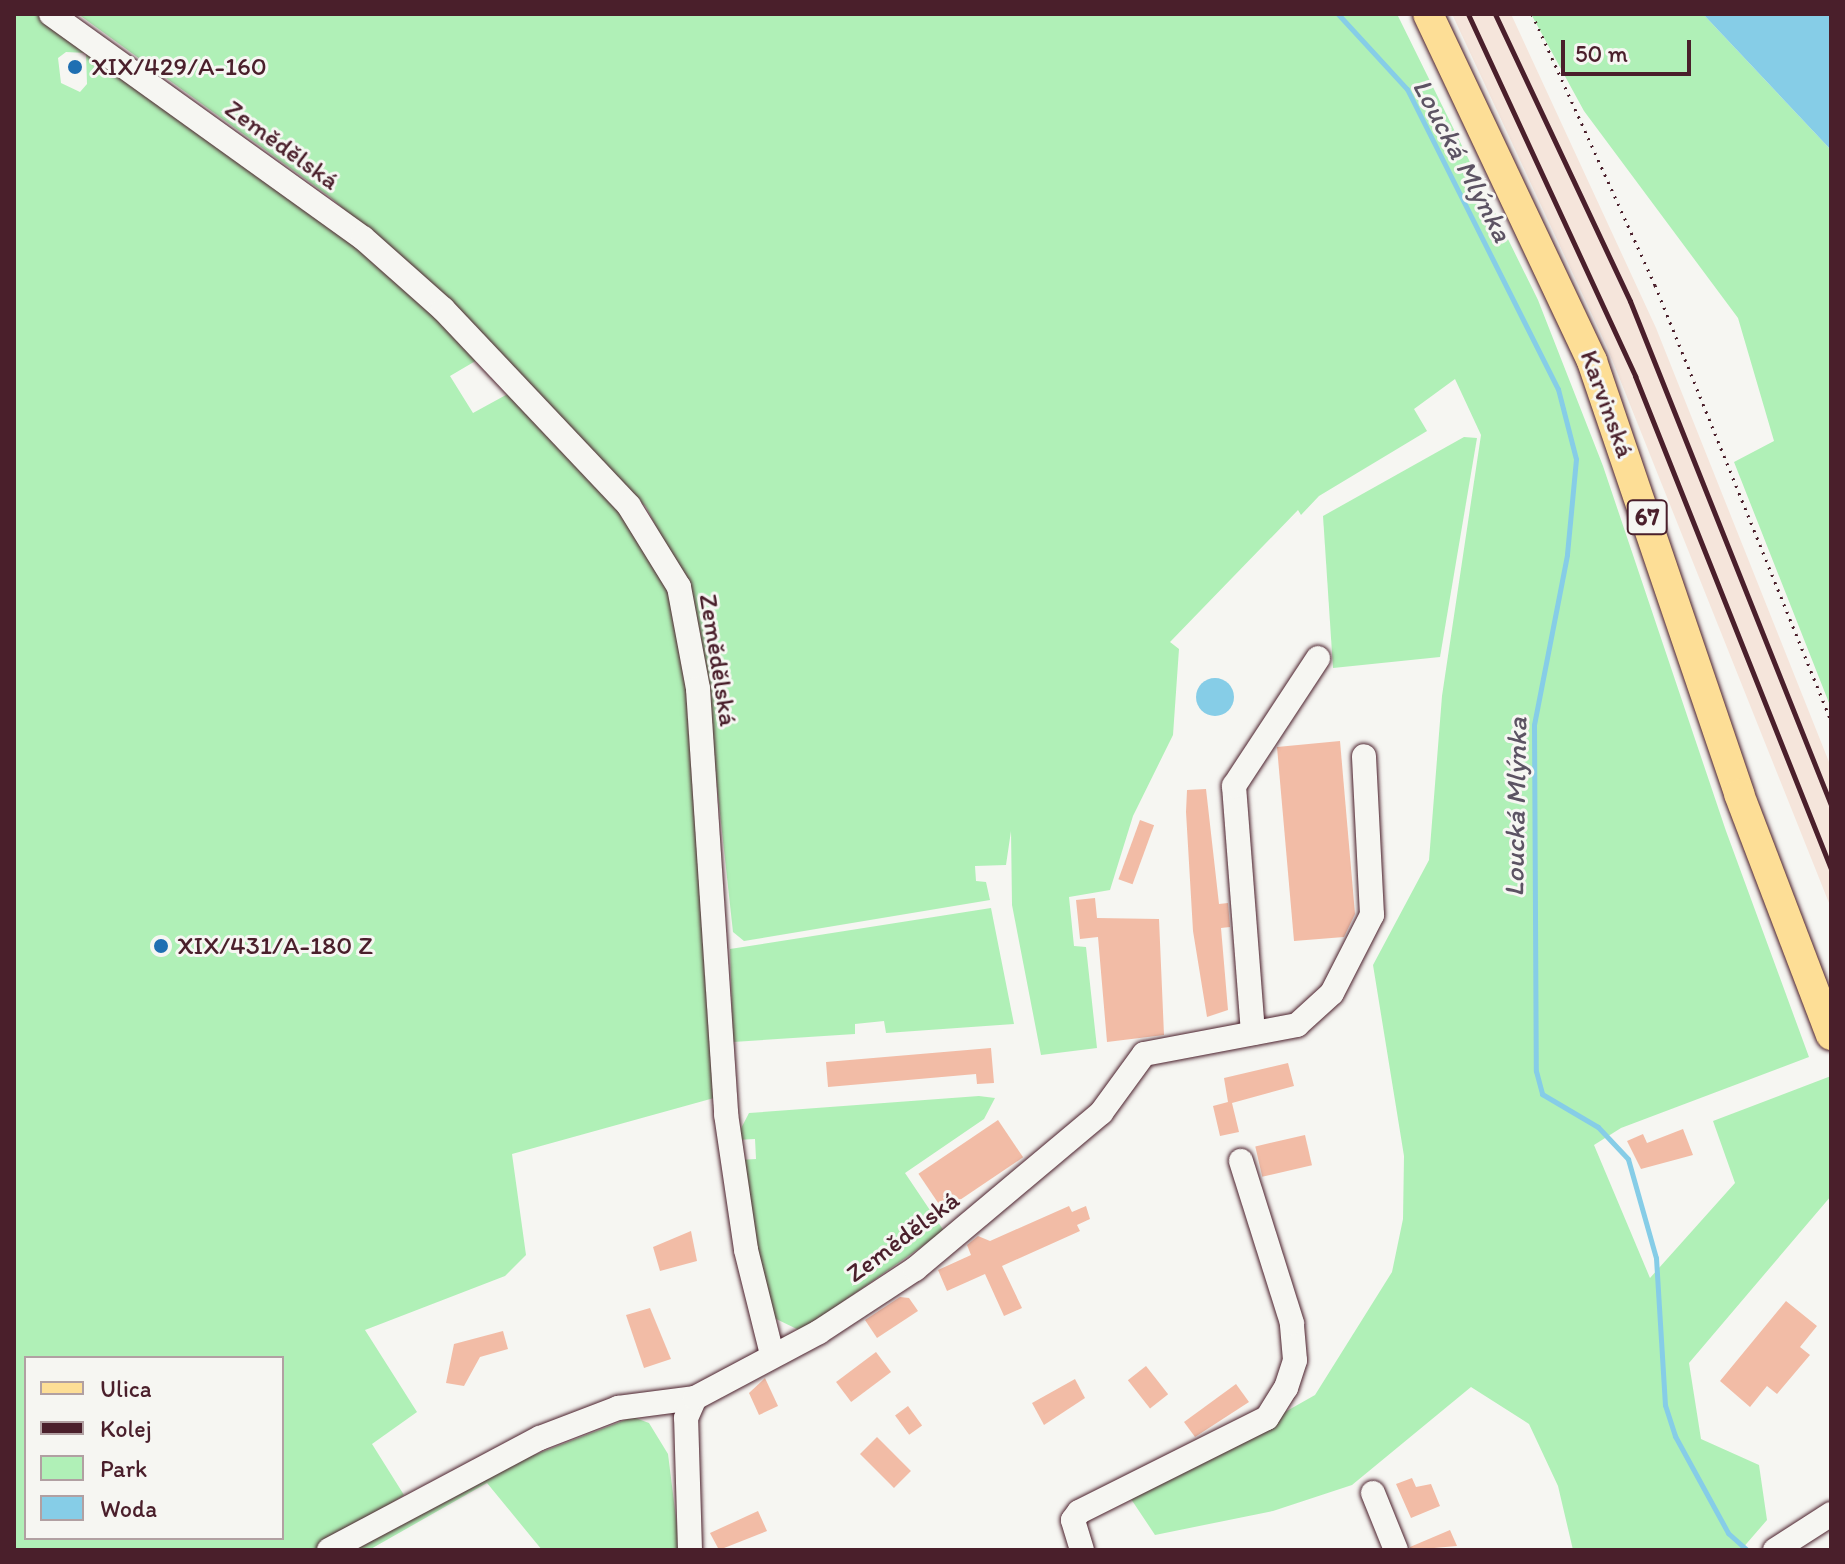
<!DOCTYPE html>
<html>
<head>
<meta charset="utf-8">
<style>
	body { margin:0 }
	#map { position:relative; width:1845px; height:1564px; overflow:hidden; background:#f6f6f2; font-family:Itim,sans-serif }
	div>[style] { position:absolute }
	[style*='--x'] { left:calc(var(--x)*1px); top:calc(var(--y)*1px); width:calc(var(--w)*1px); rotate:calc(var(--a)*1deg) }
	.built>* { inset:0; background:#f5e5db }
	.green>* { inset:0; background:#b0f0b7 }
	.water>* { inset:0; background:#86cde7 }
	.round { border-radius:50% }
	.stream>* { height:5px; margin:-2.5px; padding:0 2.5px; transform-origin:2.5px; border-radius:2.5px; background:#86cde7 }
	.building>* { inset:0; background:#f2bca6; transform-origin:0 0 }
	.path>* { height:3px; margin-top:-1.5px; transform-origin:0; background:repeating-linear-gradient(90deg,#4a1f2b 0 2px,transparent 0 8px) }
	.roads { filter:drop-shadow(0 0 2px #4a1f2b) drop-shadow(0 0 2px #4a1f2b) }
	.minor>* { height:24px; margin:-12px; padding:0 12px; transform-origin:12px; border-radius:12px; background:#f6f6f2 }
	.major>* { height:30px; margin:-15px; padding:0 15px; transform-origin:15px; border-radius:15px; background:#fdde96 }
	.rail>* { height:5px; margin:-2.5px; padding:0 2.5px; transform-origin:2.5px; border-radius:2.5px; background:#4a1f2b }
	.dots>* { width:22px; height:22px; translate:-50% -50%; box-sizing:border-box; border:4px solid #f6f6f2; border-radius:50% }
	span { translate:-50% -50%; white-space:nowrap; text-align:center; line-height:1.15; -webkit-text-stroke:6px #f6f6f2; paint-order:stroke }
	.shield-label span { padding:2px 6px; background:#f6f6f2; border:2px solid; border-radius:6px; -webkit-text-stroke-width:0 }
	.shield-label { font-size:24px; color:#4a1f2b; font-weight:700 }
	.poi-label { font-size:26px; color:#4a1f2b }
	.left { translate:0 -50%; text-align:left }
	.street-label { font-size:26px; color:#4a1f2b }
	.water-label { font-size:28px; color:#5c5363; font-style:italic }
	.frame { position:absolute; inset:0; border:16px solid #4a1f2b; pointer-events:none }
	.legend { position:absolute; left:24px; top:1356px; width:260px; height:184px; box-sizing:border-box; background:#f6f6f2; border:2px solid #b1a0a2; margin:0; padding:10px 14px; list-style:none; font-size:24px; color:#4a1f2b }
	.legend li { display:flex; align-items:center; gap:16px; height:40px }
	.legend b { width:40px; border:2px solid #b1a0a2 }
	.scale { position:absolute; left:1561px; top:40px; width:130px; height:36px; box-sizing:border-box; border:4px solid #4a1f2b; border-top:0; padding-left:10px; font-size:24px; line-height:28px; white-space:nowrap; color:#4a1f2b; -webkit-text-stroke:6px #f6f6f2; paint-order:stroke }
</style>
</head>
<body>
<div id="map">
	<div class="built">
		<i style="clip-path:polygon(1452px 14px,1511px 14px,1656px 328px,1831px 767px,1831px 908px,1607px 347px)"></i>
	</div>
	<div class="green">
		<i style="clip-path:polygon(evenodd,14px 14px,46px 14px,243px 150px,484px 356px,450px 376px,473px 413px,517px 389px,579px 454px,658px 563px,683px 640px,714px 1098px,512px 1154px,526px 1255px,505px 1276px,365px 1330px,417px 1412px,372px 1444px,404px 1495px,320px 1550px,14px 1550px,14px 14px,66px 52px,86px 53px,87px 84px,80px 92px,61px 83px,58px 58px,66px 52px,14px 14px,26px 1358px,282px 1358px,282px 1538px,26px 1538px,26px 1358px)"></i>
		<i style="clip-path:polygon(78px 14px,1397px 14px,1538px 300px,1603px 466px,1726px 831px,1809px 1057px,1621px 1128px,1594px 1145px,1650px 1278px,1735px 1183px,1713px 1121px,1831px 1076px,1831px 1196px,1689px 1363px,1701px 1439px,1759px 1465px,1767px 1520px,1741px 1550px,1573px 1550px,1558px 1486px,1529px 1424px,1471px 1387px,1352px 1485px,1273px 1511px,1155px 1535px,1131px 1499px,1315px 1395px,1392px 1272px,1403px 1219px,1404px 1156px,1373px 965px,1429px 860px,1442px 696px,1481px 435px,1455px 379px,1414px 409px,1427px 431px,1319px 496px,1301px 515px,1298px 510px,1170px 642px,1179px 649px,1173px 735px,1133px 816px,1110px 890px,1069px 897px,1074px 946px,1086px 947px,1097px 1048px,1041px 1055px,1012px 905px,1011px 831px,1006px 865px,975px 866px,976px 881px,986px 882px,990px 900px,744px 941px,733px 932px,704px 667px,681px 575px,646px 507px,446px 299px,330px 197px)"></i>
		<i style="clip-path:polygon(1531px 14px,1703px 14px,1831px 150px,1831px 708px,1734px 462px,1774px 441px,1738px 318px,1584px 111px)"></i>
		<i style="clip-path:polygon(1464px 437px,1477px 438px,1440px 657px,1333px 668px,1323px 516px)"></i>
		<i style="clip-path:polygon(991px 908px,1014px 1024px,886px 1033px,884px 1021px,855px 1024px,855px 1034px,733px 1042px,730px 949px)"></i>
		<i style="clip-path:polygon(979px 1096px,995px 1098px,984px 1119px,905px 1173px,944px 1231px,801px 1331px,770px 1316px,739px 1160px,756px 1159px,755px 1139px,735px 1140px,749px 1113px)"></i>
		<i style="clip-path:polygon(633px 1417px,649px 1423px,668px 1454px,680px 1550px,542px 1550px,487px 1483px,369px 1550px,352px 1550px,521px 1460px)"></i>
	</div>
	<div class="water">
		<i style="clip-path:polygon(1703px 14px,1831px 14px,1831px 150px)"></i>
		<i class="round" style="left:1196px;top:678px;width:38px;height:38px"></i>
	</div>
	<div class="stream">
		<i style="--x:1338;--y:14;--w:102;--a:47.4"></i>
		<i style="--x:1407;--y:89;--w:336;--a:63.3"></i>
		<i style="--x:1558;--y:389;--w:72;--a:75.6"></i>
		<i style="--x:1576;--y:459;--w:96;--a:95.4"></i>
		<i style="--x:1567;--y:555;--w:173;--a:101"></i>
		<i style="--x:1534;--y:725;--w:346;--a:89.7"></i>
		<i style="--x:1536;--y:1071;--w:24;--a:75"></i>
		<i style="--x:1542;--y:1094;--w:65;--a:30.5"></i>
		<i style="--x:1598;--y:1127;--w:44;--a:46.8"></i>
		<i style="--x:1628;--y:1159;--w:103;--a:74.2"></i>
		<i style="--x:1656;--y:1258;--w:147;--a:86.5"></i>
		<i style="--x:1665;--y:1405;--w:33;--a:72"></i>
		<i style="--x:1675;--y:1436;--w:111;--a:61.3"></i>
		<i style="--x:1728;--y:1533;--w:25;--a:42"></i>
	</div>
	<div class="building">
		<i style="clip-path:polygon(1340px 741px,1355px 914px,1344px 937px,1294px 941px,1277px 747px)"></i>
		<i style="clip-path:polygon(1206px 789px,1219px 904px,1228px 903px,1230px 927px,1221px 928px,1228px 1010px,1207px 1017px,1193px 931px,1186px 812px,1187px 790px)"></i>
		<i style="left:1140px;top:820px;width:15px;height:63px;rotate:20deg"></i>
		<i style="clip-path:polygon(1095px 898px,1097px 918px,1159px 919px,1164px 1035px,1107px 1042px,1098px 937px,1080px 939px,1076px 900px)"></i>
		<i style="clip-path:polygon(991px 1048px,994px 1083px,977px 1084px,976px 1074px,828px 1087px,826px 1062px)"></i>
		<i style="clip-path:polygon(1288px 1063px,1294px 1086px,1232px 1103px,1239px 1132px,1220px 1136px,1213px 1106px,1228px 1102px,1224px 1078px)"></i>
		<i style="left:998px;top:1120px;width:45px;height:96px;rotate:56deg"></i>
		<i style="clip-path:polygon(1683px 1129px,1693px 1155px,1641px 1169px,1627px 1141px,1643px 1134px,1647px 1143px)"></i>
		<i style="left:1305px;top:1135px;width:31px;height:51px;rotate:77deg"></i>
		<i style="clip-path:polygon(1069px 1206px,1072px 1212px,1086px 1206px,1090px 1219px,1077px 1225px,1080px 1231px,1002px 1266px,1022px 1308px,1004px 1316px,985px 1274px,947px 1291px,938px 1270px,971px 1255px,967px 1245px,978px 1236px,990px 1241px)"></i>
		<i style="clip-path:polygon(691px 1231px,697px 1261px,660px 1271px,653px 1247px)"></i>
		<i style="clip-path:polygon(900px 1297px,909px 1298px,918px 1311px,877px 1338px,865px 1320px)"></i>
		<i style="clip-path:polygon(1786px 1301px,1817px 1326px,1800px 1347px,1810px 1355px,1777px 1394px,1767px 1386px,1750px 1407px,1720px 1381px)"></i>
		<i style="clip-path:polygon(650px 1308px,671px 1359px,644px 1368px,626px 1315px)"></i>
		<i style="clip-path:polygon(503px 1331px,508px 1349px,480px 1357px,464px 1386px,446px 1383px,454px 1344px)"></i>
		<i style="left:876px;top:1352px;width:25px;height:50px;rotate:53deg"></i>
		<i style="left:1146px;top:1366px;width:36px;height:23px;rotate:52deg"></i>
		<i style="clip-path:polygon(765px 1378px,778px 1406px,759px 1415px,749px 1393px)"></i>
		<i style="clip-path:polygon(1075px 1379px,1085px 1398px,1044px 1425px,1032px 1403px)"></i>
		<i style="clip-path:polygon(1236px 1384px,1249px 1402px,1195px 1437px,1184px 1422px)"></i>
		<i style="left:908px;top:1406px;width:24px;height:16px;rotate:54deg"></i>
		<i style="left:877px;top:1437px;width:48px;height:24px;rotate:45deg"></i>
		<i style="clip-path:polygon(1412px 1478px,1416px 1487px,1431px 1484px,1440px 1506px,1411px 1518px,1396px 1484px)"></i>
		<i style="clip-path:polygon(758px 1511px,767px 1531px,719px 1550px,710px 1533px)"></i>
		<i style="clip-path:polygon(1450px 1530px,1457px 1546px,1411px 1550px,1410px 1547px)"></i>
	</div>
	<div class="path">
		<i style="--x:1532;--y:14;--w:298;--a:65.6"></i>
		<i style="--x:1655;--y:285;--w:469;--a:68"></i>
	</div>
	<div class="roads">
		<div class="minor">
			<i style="--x:51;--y:14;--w:384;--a:35.7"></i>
			<i style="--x:363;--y:238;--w:107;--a:41.6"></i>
			<i style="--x:443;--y:309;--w:271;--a:46.6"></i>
			<i style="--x:629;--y:506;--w:95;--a:58.3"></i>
			<i style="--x:679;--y:587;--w:104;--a:79.4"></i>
			<i style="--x:698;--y:689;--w:426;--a:86.2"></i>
			<i style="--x:726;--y:1114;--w:137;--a:81.6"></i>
			<i style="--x:746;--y:1250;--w:107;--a:76"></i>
			<i style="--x:1253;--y:1033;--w:248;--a:-94.4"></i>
			<i style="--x:1234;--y:786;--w:153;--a:-56.7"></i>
			<i style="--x:1373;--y:1493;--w:61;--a:68"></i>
			<i style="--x:329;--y:1550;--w:239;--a:-28"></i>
			<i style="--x:540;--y:1438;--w:84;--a:-21"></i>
			<i style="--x:618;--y:1408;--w:78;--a:-7.4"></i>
			<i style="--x:690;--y:1550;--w:132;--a:-91.7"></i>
			<i style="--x:686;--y:1418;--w:22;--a:-66"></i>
			<i style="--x:695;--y:1398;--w:140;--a:-28"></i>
			<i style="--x:819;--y:1332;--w:115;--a:-33.3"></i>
			<i style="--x:915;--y:1269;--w:243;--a:-40"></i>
			<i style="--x:1101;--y:1113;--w:73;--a:-53.9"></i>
			<i style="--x:1144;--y:1054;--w:156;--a:-10.7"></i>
			<i style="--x:1297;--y:1025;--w:47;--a:-42.4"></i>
			<i style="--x:1332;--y:993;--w:88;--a:-62.9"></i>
			<i style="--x:1372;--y:915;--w:159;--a:-92.9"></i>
			<i style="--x:1082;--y:1550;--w:31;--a:-107"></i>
			<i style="--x:1073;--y:1520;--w:10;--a:-53"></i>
			<i style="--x:1079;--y:1512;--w:210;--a:-26.6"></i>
			<i style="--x:1267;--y:1418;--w:36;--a:-58"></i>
			<i style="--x:1286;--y:1388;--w:29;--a:-72"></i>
			<i style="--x:1295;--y:1360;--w:37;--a:-95"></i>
			<i style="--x:1292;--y:1323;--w:170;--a:-107.5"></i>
			<i style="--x:1775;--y:1550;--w:67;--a:-32.7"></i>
		</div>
		<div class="major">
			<i style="--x:1428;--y:14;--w:384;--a:64.7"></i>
			<i style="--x:1592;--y:361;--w:457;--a:71.2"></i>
			<i style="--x:1739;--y:794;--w:258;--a:69.1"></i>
		</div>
	</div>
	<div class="rail">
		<i style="--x:1468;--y:14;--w:399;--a:65.2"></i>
		<i style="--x:1635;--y:376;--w:531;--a:68.32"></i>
		<i style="--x:1495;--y:14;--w:317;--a:64.8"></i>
		<i style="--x:1630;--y:301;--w:543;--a:68.26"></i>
	</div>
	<div class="dots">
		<i style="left:75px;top:67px;background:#1f6fb2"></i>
		<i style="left:161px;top:946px;background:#1f6fb2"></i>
	</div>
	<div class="shield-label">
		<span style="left:1647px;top:517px">67</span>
	</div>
	<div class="poi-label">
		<span class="left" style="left:91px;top:67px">XIX/429/A-160</span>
		<span class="left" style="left:177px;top:946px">XIX/431/A-180 Z</span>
	</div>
	<div class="street-label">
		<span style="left:282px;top:145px;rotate:36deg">Zemědělská</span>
		<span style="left:1607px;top:404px;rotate:70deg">Karvinská</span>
		<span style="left:718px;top:660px;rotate:81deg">Zemědělská</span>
		<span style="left:903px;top:1237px;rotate:-37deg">Zemědělská</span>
	</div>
	<div class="water-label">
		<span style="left:1463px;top:160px;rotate:62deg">Loucká Mlýnka</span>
		<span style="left:1515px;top:807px;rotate:-89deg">Loucká Mlýnka</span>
	</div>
	<div class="frame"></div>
	<ul class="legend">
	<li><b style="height:10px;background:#fdde96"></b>Ulica</li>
	<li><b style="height:10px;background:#4a1f2b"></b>Kolej</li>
	<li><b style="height:22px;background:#b0f0b7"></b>Park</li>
	<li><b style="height:22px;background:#86cde7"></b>Woda</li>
	</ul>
	<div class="scale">50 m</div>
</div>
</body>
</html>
